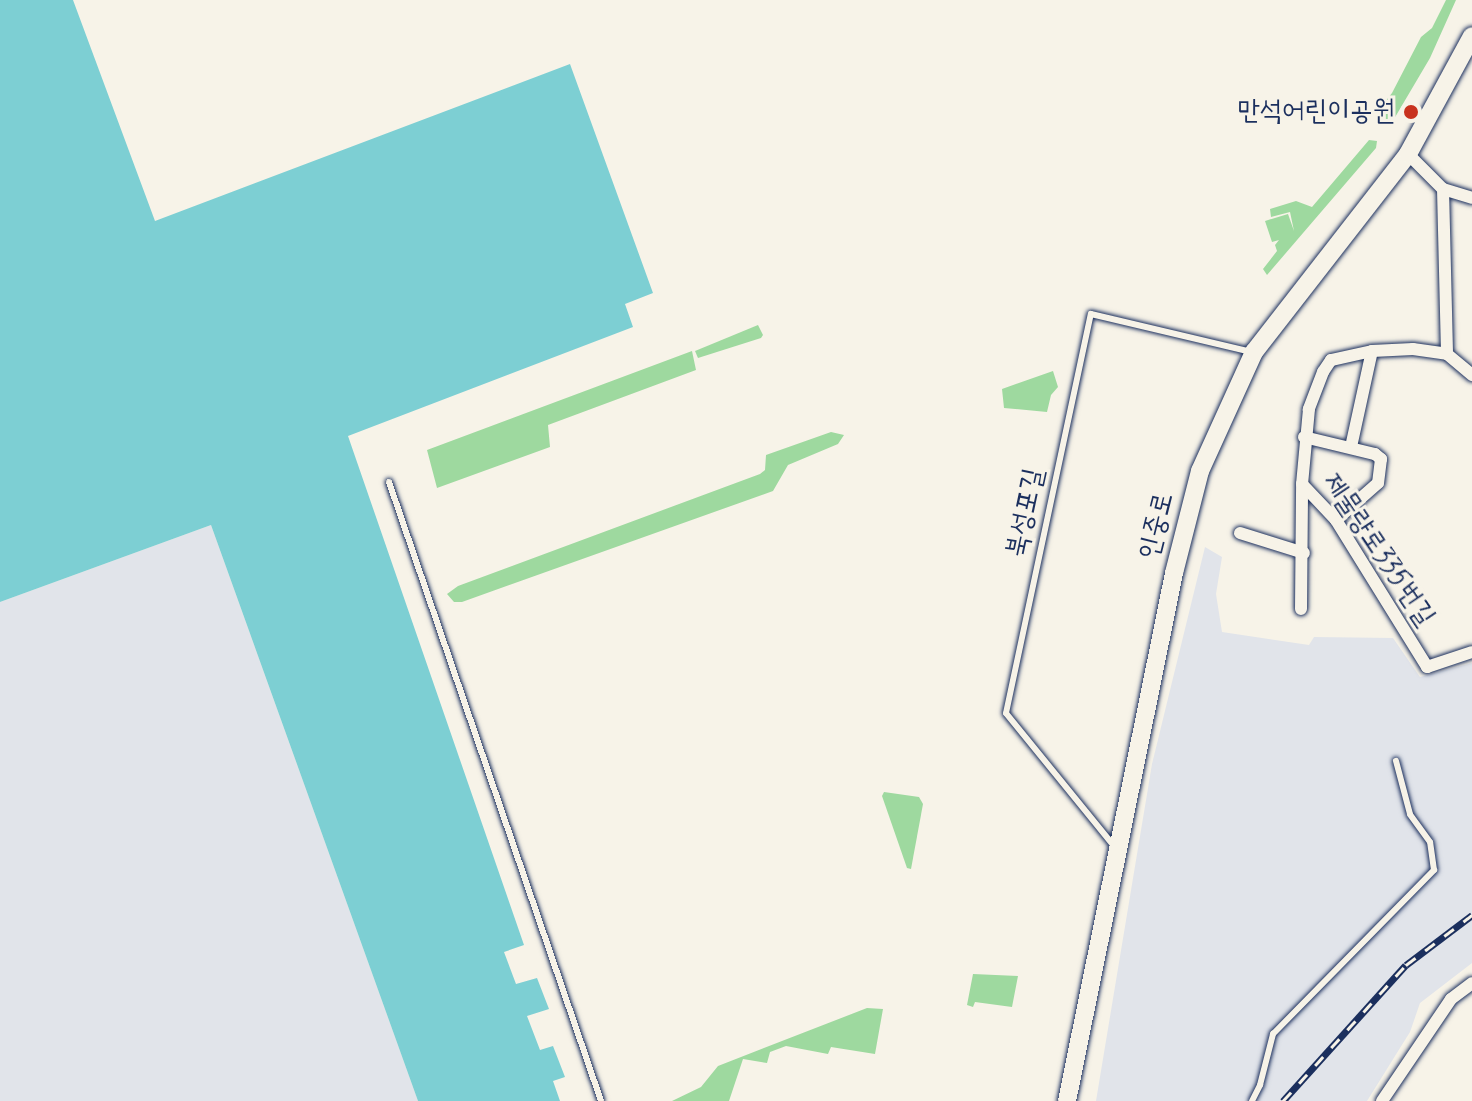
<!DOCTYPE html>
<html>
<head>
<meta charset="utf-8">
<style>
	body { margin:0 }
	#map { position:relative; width:1472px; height:1101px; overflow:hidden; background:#f7f3e8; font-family:Mynerve,"Poor Story",sans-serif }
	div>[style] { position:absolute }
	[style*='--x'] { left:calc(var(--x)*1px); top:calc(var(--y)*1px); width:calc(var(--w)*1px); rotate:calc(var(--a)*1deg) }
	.built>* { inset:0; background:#e1e4ea }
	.green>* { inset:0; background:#9ed99f }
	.water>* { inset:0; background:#7dcfd3 }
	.roads { filter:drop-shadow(0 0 2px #1b2f5e) drop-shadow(0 0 2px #1b2f5e) }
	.lane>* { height:6px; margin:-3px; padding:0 3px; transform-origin:3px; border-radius:3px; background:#f7f3e8 }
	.street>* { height:12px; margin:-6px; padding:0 6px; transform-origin:6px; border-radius:6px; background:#f7f3e8 }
	.secondary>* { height:18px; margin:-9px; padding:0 9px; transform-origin:9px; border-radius:9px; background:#f7f3e8 }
	.rail>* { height:7px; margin-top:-3.5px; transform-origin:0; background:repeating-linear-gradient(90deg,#f7f3e8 0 12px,#1b2f5e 0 24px); box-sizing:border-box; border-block:2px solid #1b2f5e }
	.dots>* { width:22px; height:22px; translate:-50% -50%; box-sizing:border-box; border:4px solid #f7f3e8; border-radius:50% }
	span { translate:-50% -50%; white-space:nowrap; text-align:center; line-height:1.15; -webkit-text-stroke:6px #f7f3e8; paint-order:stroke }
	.poi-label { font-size:28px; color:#1b2f5e }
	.right { translate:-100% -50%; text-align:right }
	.street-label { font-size:28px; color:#1b2f5e }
</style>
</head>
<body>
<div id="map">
	<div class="built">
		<i style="clip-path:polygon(211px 525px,418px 1101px,0 1101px,0 602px)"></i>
		<i style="clip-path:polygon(1205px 547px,1222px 557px,1216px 594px,1222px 632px,1309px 645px,1314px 637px,1393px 638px,1420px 677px,1472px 663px,1472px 963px,1420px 1003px,1410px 1032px,1367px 1101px,1096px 1101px,1152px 764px)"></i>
	</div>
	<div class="green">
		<i style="clip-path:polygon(1446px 0,1456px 0,1430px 58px,1394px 119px,1383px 124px,1376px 113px,1392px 93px,1421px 37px,1432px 28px)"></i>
		<i style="clip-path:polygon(1369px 140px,1377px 141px,1376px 148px,1267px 275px,1263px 269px,1277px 251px,1275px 245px,1279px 240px,1272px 242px,1265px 221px,1288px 214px,1294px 231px,1290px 212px,1271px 217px,1270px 209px,1296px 201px,1312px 207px)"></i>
		<i style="clip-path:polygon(758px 325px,763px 335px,761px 338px,698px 358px,695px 351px)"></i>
		<i style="clip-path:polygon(692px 351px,696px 370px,548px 425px,550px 447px,437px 488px,427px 450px)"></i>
		<i style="clip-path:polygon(1053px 371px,1058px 387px,1051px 395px,1047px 412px,1004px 408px,1002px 389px)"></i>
		<i style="clip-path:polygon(831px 432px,844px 435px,838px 444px,788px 465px,773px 491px,462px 602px,454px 602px,447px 594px,458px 586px,760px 474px,765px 470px,766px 455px)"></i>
		<i style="clip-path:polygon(884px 792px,919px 797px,923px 804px,911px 869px,907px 868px,882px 796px)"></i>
		<i style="clip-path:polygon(973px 974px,1018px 976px,1012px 1007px,975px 1002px,973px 1007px,967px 1005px)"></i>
		<i style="clip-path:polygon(867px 1008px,883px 1009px,875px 1054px,831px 1047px,828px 1054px,786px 1046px,770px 1052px,767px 1063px,743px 1059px,729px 1101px,672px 1101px,701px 1087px,718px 1066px)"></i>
	</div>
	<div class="water">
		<i style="clip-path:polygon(0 0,73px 0,155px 221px,570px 64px,653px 293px,625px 304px,633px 327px,348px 436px,524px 945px,504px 952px,516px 984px,537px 978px,549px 1009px,527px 1016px,540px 1050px,553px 1046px,565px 1077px,553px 1081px,560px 1101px,418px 1101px,211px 525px,0 602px)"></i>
	</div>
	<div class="roads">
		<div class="lane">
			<i style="--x:389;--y:482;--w:654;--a:71.09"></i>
			<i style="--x:1114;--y:846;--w:171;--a:-129.1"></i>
			<i style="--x:1006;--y:713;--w:408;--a:-78"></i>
			<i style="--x:1091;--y:314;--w:165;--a:13.3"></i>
			<i style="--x:1252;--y:1101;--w:18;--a:-63"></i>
			<i style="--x:1260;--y:1085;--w:53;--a:-75.7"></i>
			<i style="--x:1273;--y:1034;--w:230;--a:-45.5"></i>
			<i style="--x:1434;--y:870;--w:28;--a:-98"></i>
			<i style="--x:1430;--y:842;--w:34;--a:-126"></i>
			<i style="--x:1410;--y:814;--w:55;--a:-104.8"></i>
		</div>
		<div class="street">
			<i style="--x:1408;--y:154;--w:49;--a:45"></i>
			<i style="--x:1443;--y:189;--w:30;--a:17"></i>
			<i style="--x:1443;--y:189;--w:165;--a:88.6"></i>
			<i style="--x:1447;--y:354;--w:33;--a:40"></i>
			<i style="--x:1372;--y:351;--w:42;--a:167.6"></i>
			<i style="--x:1331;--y:360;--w:14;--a:124"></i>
			<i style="--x:1323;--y:372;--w:40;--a:111"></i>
			<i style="--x:1309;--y:409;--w:75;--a:95.3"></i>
			<i style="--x:1302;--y:484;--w:50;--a:46.6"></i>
			<i style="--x:1336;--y:520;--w:173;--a:58.2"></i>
			<i style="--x:1427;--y:667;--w:47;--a:-18.4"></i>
			<i style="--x:1304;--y:437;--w:73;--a:13.5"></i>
			<i style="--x:1375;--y:454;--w:8;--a:40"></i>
			<i style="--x:1381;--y:459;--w:24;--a:97"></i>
			<i style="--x:1378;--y:483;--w:56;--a:138.6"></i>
			<i style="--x:1351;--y:447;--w:98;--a:-77.7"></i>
			<i style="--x:1372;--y:351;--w:41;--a:-2.8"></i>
			<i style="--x:1413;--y:349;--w:34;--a:8"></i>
			<i style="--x:1240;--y:533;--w:67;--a:17.4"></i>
			<i style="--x:1301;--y:609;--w:125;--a:-89.5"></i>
			<i style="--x:1382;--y:1101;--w:123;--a:-55.9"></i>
			<i style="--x:1451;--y:999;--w:26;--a:-37"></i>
		</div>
		<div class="secondary">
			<i style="--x:1067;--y:1101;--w:539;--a:-78.54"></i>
			<i style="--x:1174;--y:573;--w:105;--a:-75.7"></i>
			<i style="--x:1200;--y:471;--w:131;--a:-65.6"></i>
			<i style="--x:1254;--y:352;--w:251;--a:-52.1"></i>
			<i style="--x:1408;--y:154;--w:134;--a:-61.5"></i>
		</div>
	</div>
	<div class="rail">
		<i style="--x:1283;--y:1101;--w:183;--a:-47.9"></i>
		<i style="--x:1406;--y:965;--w:83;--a:-37.1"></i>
	</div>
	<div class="dots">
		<i style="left:1411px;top:112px;background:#c8321e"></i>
	</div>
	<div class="poi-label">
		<span class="right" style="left:1395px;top:112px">만석어린이공원</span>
	</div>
	<div class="street-label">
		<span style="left:1026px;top:513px;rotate:-78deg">북성포길</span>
		<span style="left:1157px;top:526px;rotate:-76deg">인중로</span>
		<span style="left:1378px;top:550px;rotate:56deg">제물량로335번길</span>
	</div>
</div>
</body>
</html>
